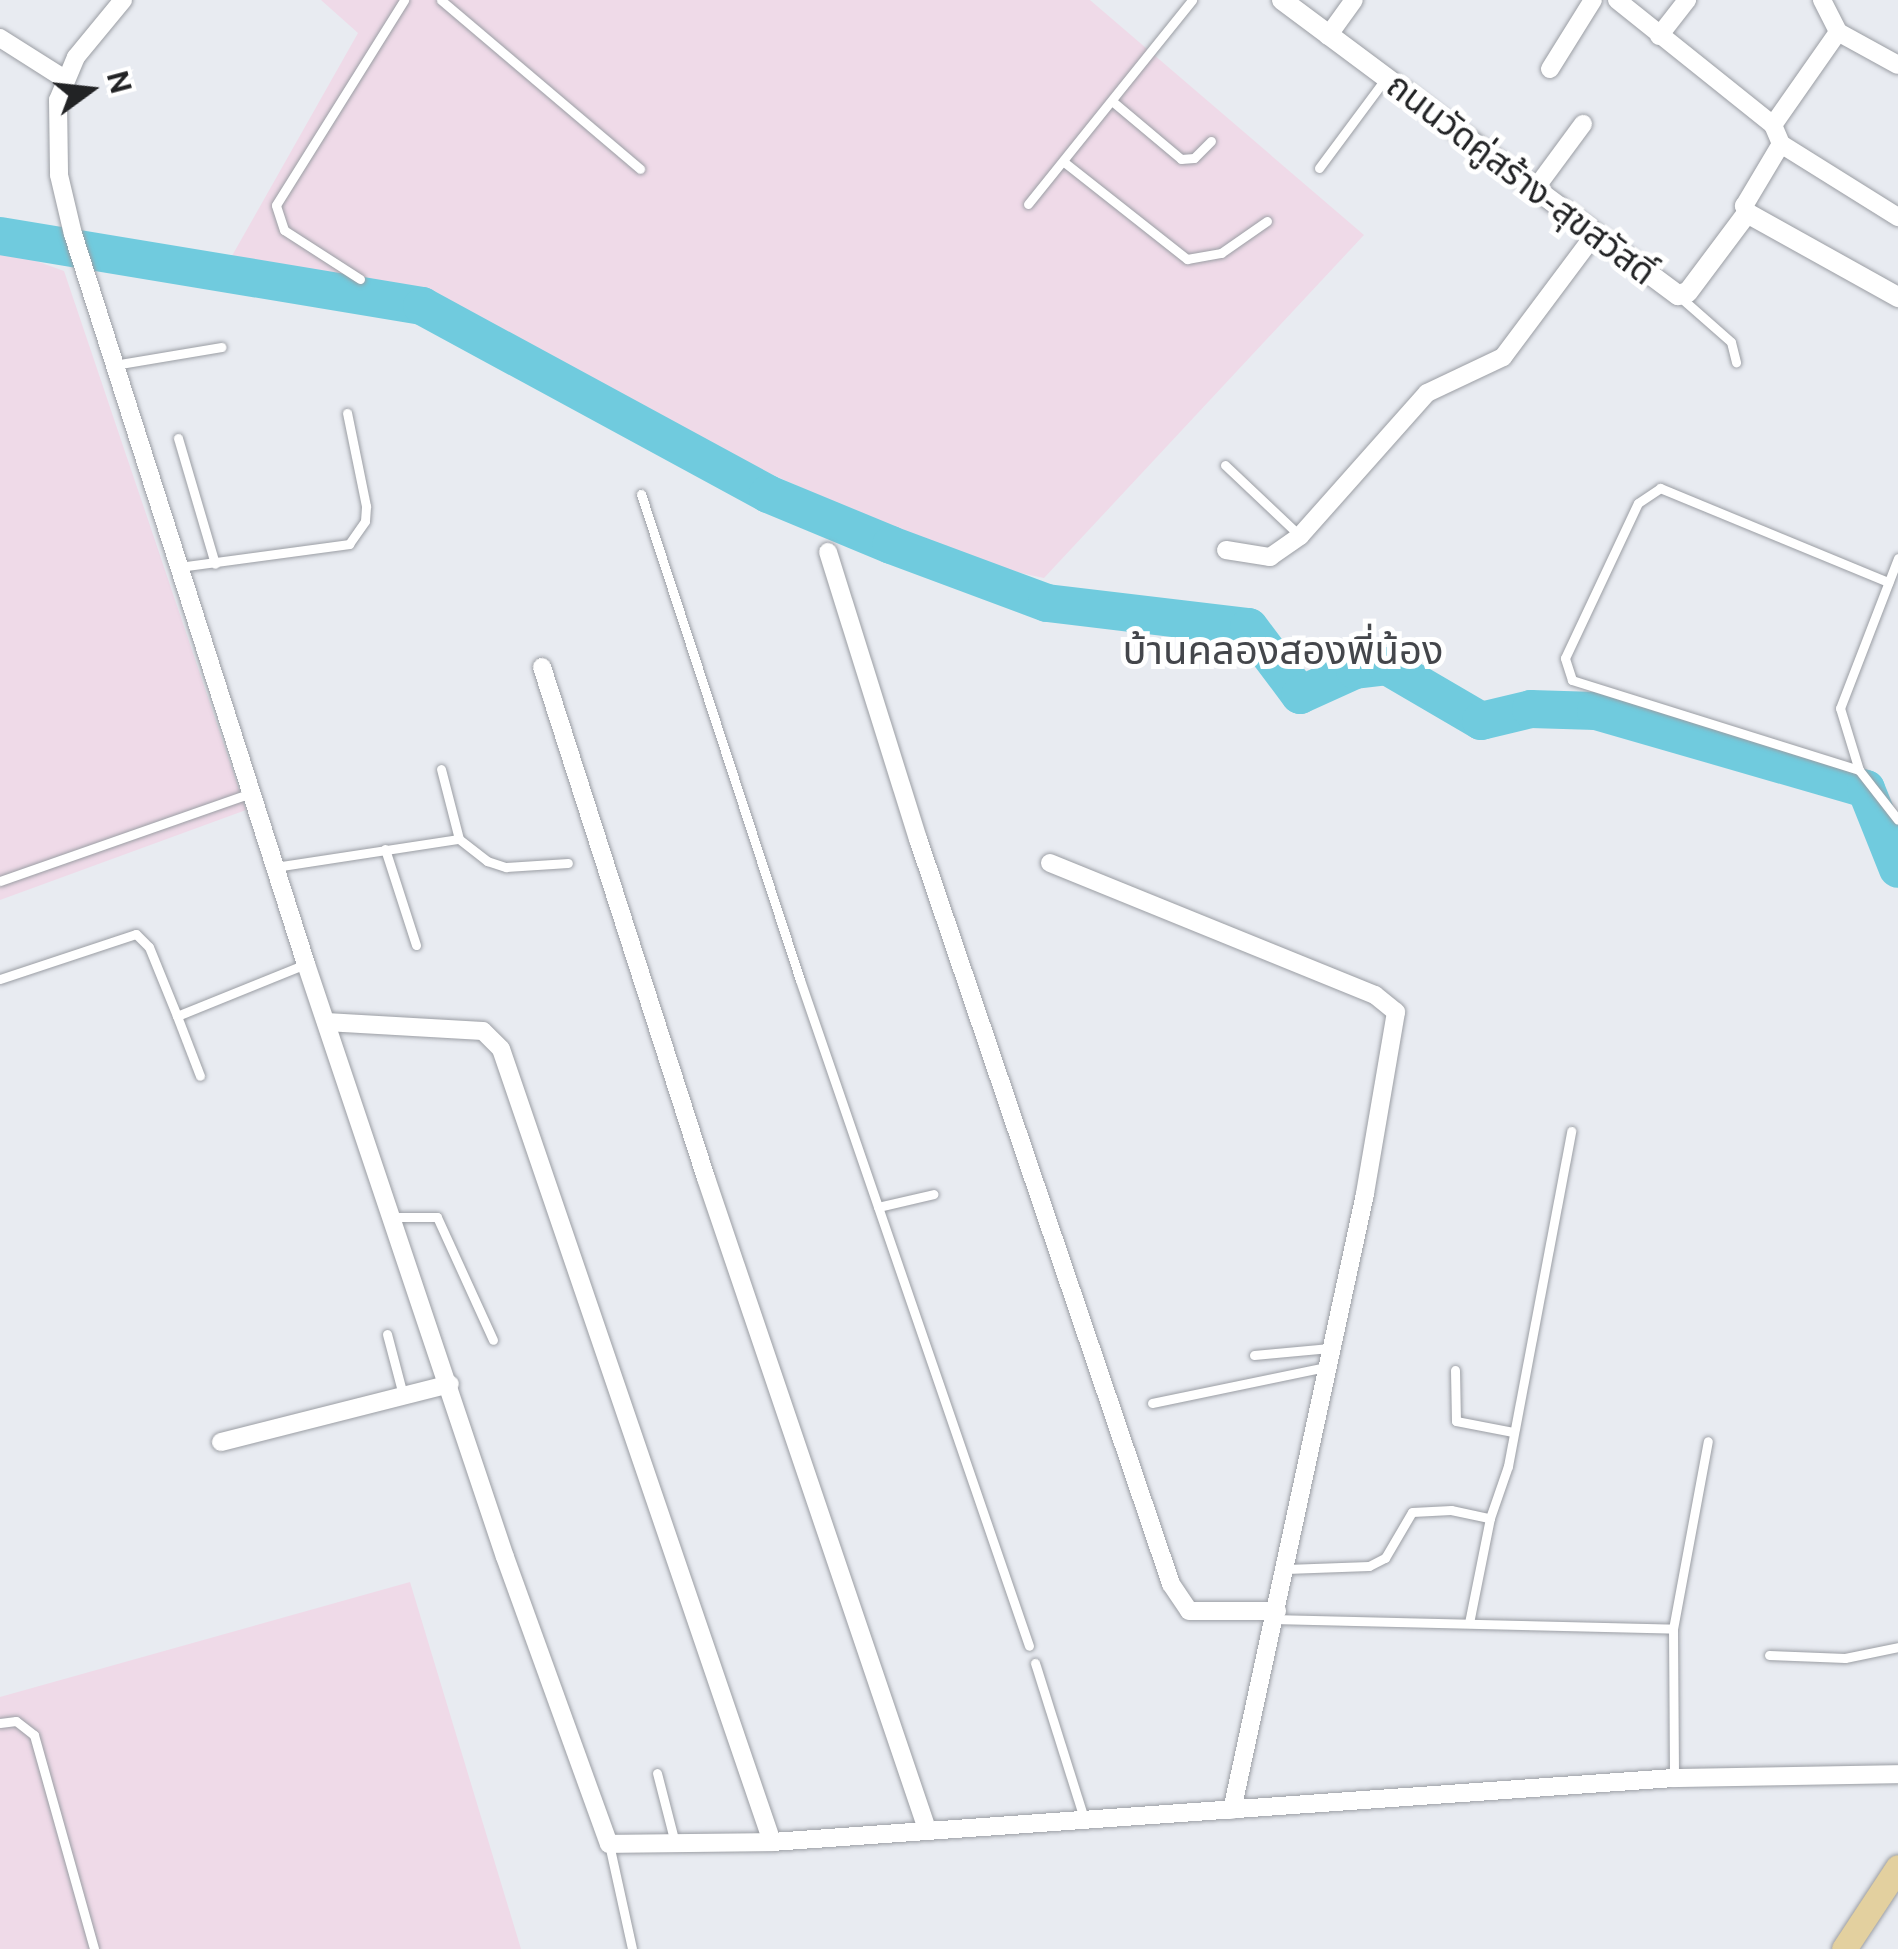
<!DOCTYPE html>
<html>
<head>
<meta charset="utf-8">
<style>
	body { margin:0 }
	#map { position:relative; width:1898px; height:1949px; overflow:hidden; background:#e8ebf1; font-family:"Public Sans","Noto Sans Thai",sans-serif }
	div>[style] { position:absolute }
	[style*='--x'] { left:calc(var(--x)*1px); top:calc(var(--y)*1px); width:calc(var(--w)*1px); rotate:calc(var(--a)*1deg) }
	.industrial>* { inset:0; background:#efdae8 }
	.river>* { height:38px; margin:-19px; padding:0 19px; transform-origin:19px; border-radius:19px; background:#70cbde }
	.roads { filter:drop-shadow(0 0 2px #9b9ea4) drop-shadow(0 0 2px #9b9ea4) }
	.service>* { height:9px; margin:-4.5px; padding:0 4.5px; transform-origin:4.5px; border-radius:4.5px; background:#fff }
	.minor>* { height:18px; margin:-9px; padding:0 9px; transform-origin:9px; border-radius:9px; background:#fff }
	.tertiary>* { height:20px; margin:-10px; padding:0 10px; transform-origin:10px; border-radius:10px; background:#fff }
	.primary>* { height:25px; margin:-12.5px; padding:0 12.5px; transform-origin:12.5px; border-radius:12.5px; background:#e3d09f }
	span { translate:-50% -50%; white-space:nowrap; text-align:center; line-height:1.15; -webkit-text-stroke:10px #fff; paint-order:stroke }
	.street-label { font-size:35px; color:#222325 }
	.quarter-label { font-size:40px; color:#44464b }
	.north { position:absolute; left:40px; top:40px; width:100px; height:100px; -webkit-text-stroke:8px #fff; paint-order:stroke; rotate:75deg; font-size:28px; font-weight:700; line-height:40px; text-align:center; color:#222325 }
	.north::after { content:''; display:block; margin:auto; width:35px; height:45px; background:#222325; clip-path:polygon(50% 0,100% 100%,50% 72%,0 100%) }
</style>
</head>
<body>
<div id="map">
	<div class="industrial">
		<i style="clip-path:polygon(321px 0,1090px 0,1364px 235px,1044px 578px,968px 562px,760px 469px,495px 336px,371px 297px,224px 270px,358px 33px)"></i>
		<i style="clip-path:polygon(0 248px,64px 271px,246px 810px,0 900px)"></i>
		<i style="clip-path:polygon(410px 1582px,521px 1949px,0 1949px,0 1697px)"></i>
	</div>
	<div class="river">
		<i style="--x:0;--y:236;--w:428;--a:9.4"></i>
		<i style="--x:422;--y:306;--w:394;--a:28.5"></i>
		<i style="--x:768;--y:494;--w:133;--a:22.5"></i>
		<i style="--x:891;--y:545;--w:166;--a:20.4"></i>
		<i style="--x:1047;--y:603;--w:203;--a:6.8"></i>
		<i style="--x:1249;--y:627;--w:85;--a:53.1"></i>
		<i style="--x:1300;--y:695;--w:60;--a:-24.4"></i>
		<i style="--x:1355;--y:670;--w:32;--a:-7"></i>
		<i style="--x:1387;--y:666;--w:109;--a:30.3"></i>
		<i style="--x:1481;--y:721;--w:51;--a:-13.5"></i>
		<i style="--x:1531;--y:709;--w:65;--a:1.8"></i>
		<i style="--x:1596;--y:711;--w:281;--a:16.1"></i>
		<i style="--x:1866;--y:789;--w:86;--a:68.2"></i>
	</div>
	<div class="roads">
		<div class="service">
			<i style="--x:441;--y:0;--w:261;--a:40.3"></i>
			<i style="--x:1112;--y:101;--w:90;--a:40"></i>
			<i style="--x:1181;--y:159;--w:13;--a:-4"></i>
			<i style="--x:1194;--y:158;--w:24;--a:-45"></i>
			<i style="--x:1064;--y:162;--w:157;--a:38.3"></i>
			<i style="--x:1187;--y:259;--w:35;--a:-10"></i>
			<i style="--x:1221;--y:253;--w:56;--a:-34.8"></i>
			<i style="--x:1319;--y:168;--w:111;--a:-53.4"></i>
			<i style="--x:1028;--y:204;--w:262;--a:-51.2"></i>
			<i style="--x:360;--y:279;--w:90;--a:-147.2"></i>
			<i style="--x:284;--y:230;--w:26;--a:-108"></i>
			<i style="--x:276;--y:205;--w:242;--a:-58"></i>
			<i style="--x:1680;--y:297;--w:68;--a:41.4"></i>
			<i style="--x:1731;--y:342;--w:21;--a:76"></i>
			<i style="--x:114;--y:365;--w:109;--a:-9.5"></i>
			<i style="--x:178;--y:438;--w:131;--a:73.6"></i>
			<i style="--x:1225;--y:465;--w:103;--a:43.4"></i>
			<i style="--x:641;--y:494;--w:511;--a:71.88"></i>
			<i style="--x:800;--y:980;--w:704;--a:71.02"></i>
			<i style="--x:1898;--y:558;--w:161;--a:111.1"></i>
			<i style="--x:1840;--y:708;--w:65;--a:73"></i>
			<i style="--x:1859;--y:770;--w:63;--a:52"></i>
			<i style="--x:179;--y:567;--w:172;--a:-7.7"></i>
			<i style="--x:349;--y:544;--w:28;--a:-55"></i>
			<i style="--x:365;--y:521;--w:15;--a:-86"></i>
			<i style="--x:366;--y:506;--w:95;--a:-101.5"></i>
			<i style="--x:441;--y:769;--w:72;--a:75.6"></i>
			<i style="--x:1859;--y:770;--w:301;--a:-162.6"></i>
			<i style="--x:1572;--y:680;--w:23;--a:-108"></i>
			<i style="--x:1565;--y:658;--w:171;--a:-64.8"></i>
			<i style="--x:1638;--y:503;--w:27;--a:-34"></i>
			<i style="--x:1660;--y:488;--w:247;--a:22.4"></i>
			<i style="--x:385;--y:849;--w:101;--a:72.1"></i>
			<i style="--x:275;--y:867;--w:186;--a:-8.7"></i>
			<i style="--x:459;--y:839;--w:36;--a:38"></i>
			<i style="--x:487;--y:861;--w:20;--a:18"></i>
			<i style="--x:506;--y:867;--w:62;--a:-3.7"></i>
			<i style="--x:0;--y:881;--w:266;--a:-19.3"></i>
			<i style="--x:0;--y:979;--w:143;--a:-18.3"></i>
			<i style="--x:136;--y:934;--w:18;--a:45"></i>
			<i style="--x:149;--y:947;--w:74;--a:67.9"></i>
			<i style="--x:177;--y:1016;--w:139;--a:-22"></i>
			<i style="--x:177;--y:1016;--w:64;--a:69"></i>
			<i style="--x:878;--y:1207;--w:57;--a:-13.1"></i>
			<i style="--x:393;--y:1217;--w:44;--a:0"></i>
			<i style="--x:437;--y:1217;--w:135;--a:65.5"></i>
			<i style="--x:387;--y:1334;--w:63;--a:75.3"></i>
			<i style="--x:1254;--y:1355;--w:76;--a:-5.3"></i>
			<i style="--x:1455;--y:1370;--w:51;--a:88.9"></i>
			<i style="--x:1456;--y:1421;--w:58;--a:10.9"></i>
			<i style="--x:1152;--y:1403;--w:178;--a:-11.7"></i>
			<i style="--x:1286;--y:1569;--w:83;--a:-2.1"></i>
			<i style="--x:1369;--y:1566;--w:18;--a:-27"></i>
			<i style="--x:1385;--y:1558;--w:53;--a:-59.6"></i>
			<i style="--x:1412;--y:1512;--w:39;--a:-3"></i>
			<i style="--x:1451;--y:1510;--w:40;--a:12"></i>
			<i style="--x:1276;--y:1619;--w:397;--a:1.4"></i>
			<i style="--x:1673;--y:1629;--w:149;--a:89.6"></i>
			<i style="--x:1469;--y:1623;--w:107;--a:-78.7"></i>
			<i style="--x:1490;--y:1518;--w:55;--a:-70.9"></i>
			<i style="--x:1508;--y:1466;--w:341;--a:-79.3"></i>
			<i style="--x:1673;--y:1629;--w:191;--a:-79.5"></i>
			<i style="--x:1769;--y:1655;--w:76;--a:2.3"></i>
			<i style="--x:1845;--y:1658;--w:54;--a:-11.7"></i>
			<i style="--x:1035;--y:1663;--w:163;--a:72.5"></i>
			<i style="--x:0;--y:1723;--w:16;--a:-7"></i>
			<i style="--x:16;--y:1721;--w:23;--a:38"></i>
			<i style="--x:34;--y:1735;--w:222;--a:74.3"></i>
			<i style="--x:657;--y:1773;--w:72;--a:75.6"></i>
			<i style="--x:609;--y:1844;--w:107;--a:77.6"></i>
		</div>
		<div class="minor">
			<i style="--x:123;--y:0;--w:74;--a:129.5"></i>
			<i style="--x:76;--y:57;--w:47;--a:112.7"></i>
			<i style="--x:58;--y:100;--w:75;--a:89.2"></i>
			<i style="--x:59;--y:175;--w:61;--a:76.7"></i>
			<i style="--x:73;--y:234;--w:766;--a:72.3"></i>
			<i style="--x:306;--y:964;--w:625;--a:71.45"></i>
			<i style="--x:505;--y:1557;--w:305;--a:70.1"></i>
			<i style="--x:609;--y:1844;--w:163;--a:-0.7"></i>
			<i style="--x:772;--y:1842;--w:904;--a:-4.06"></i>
			<i style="--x:1674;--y:1778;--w:224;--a:-1"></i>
			<i style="--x:1617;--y:0;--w:200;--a:38.7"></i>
			<i style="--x:1773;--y:125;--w:21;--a:67"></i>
			<i style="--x:1781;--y:144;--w:138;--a:32"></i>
			<i style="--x:1822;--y:0;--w:36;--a:63"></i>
			<i style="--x:1328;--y:36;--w:44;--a:-54.2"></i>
			<i style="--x:1659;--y:36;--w:46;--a:-52.1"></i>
			<i style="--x:0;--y:38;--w:75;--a:32.4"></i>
			<i style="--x:1550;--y:69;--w:81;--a:-58.1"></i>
			<i style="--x:1773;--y:125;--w:113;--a:-55"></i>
			<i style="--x:1838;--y:32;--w:68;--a:28.8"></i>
			<i style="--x:1535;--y:189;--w:81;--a:-53.6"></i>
			<i style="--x:1747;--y:213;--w:8;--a:-113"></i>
			<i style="--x:1744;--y:206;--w:72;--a:-59.2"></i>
			<i style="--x:1226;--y:550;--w:45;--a:9"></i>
			<i style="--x:1270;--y:557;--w:37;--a:-35"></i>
			<i style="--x:1300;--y:536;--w:191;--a:-48.4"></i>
			<i style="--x:1427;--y:393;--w:84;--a:-25.3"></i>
			<i style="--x:1503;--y:357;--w:154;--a:-53.2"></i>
			<i style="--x:828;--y:552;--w:301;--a:72.6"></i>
			<i style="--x:918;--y:839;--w:787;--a:71.24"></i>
			<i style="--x:1171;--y:1584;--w:32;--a:56"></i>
			<i style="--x:1189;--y:1611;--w:88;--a:0"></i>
			<i style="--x:542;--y:667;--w:537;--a:72.21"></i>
			<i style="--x:706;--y:1178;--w:687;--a:71.25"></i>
			<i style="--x:1050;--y:863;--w:351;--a:22.1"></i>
			<i style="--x:1375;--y:995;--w:27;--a:39"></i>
			<i style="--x:1396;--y:1012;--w:185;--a:99.7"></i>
			<i style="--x:1365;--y:1194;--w:630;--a:102.18"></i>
			<i style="--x:326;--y:1022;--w:157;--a:3.3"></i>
			<i style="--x:483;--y:1031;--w:25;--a:45"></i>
			<i style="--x:501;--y:1049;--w:838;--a:71.13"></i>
			<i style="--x:221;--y:1442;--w:236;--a:-14.2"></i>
		</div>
		<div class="tertiary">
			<i style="--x:1282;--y:0;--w:494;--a:36.7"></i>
			<i style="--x:1678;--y:295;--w:10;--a:-17"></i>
			<i style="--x:1688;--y:292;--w:99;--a:-53.2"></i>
			<i style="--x:1747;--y:213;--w:173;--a:29.1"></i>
		</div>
		<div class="primary">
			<i style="--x:1844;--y:1949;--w:98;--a:-56.6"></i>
		</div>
	</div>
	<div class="street-label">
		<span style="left:1521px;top:179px;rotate:37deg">ถนนวัดคู่สร้าง-สุขสวัสดิ์</span>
	</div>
	<div class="quarter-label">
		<span style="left:1283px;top:650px">บ้านคลองสองพี่น้อง</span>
	</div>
	<div class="north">N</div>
</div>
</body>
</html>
